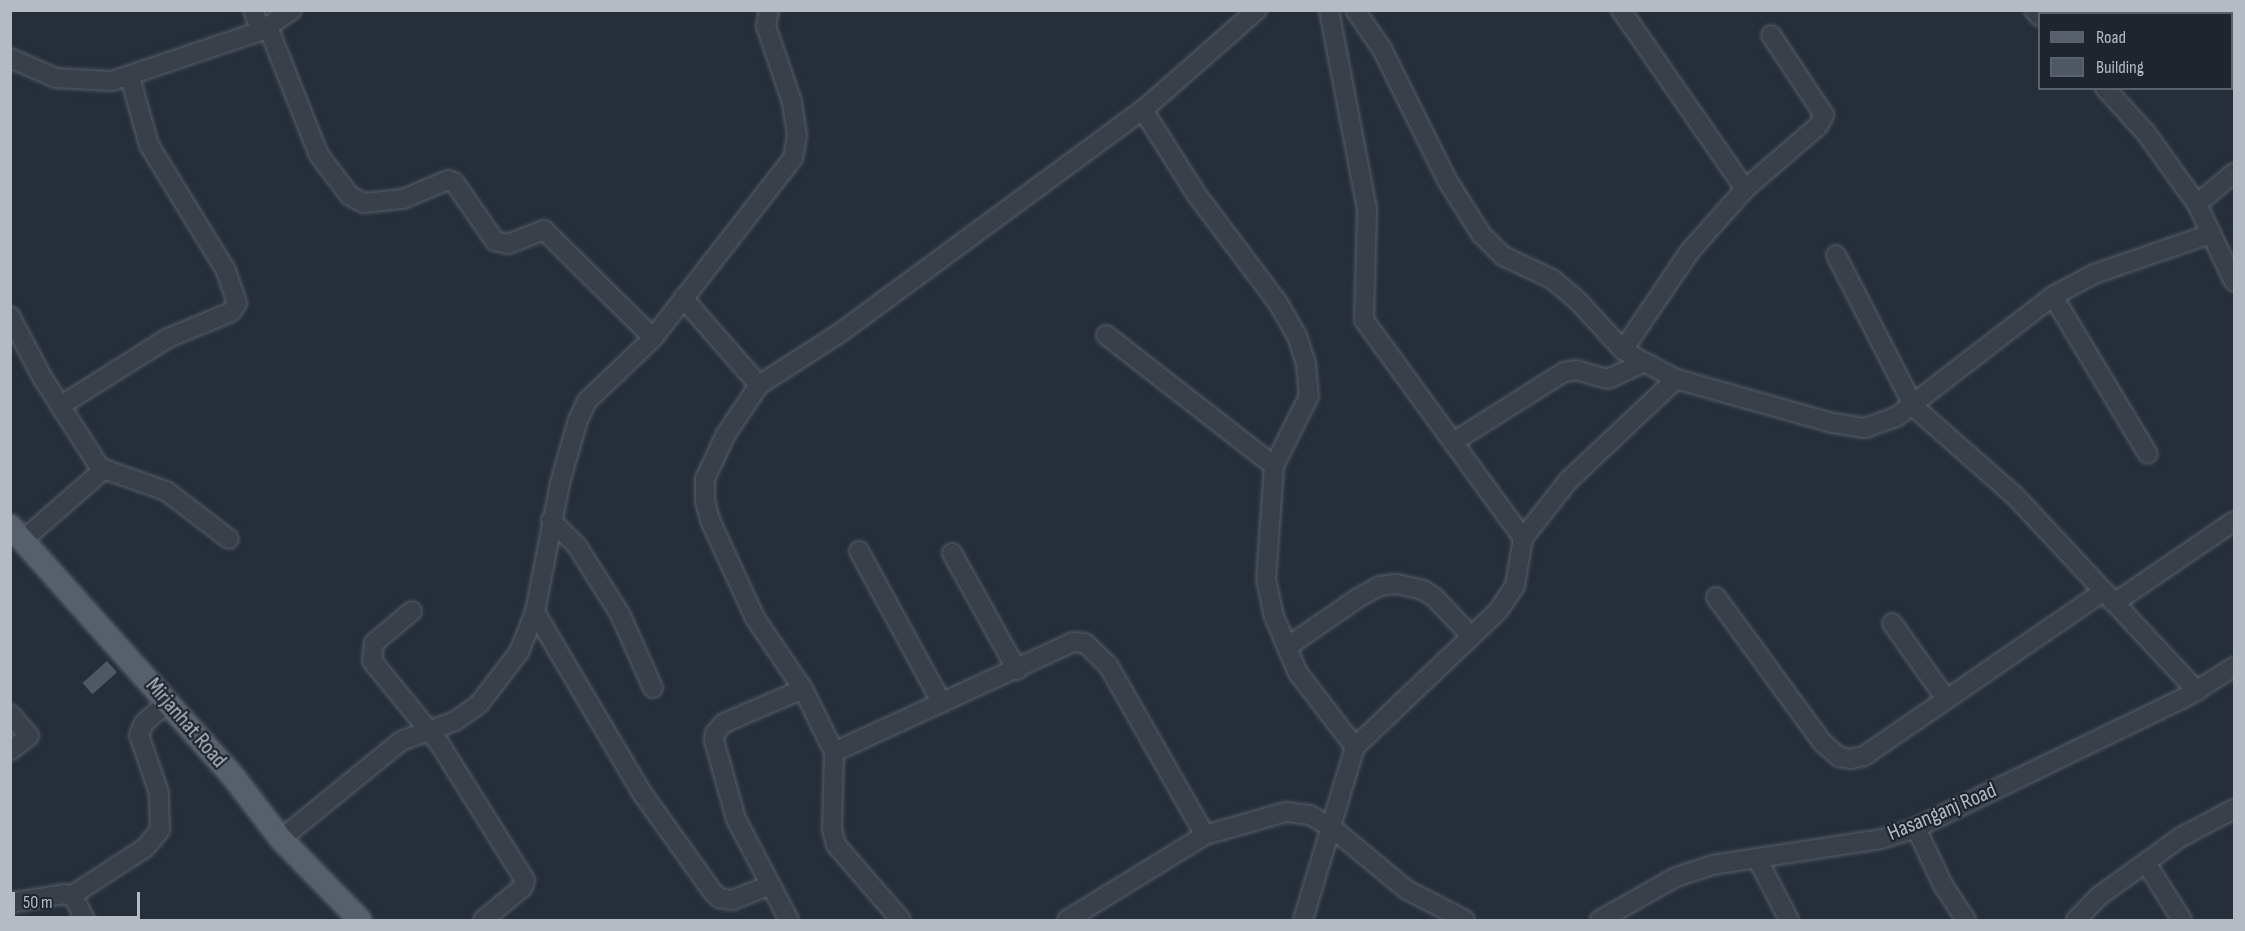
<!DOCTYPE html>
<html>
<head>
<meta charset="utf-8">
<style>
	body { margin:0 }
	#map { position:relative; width:2245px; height:931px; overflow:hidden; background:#252e39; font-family:"Sofia Sans Condensed",sans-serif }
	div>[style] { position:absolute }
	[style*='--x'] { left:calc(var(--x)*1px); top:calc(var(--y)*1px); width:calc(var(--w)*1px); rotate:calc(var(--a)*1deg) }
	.building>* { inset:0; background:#4e5865; transform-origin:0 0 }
	.roads { filter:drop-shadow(0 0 2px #575e68) drop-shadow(0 0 2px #575e68) }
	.minor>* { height:18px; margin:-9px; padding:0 9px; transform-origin:9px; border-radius:9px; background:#39404a }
	.major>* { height:22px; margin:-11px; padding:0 11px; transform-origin:11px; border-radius:11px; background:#575f6a }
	span { translate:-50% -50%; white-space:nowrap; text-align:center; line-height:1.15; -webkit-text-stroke:4.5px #1e252f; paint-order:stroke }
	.street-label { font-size:22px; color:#b4bbc5 }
	.frame { position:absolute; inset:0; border:12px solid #b4bbc5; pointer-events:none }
	.legend { position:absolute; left:2038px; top:12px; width:195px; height:78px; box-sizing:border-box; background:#1e252f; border:2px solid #5a616b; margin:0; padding:8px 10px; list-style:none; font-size:18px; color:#b4bbc5 }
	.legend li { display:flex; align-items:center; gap:12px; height:30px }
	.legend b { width:30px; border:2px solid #5a616b }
	.scale { position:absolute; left:12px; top:892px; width:128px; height:27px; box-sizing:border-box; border:3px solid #b4bbc5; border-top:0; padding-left:8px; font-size:18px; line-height:21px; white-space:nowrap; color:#b4bbc5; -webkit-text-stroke:4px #1e252f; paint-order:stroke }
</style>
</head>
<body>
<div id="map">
	<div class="building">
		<i style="left:107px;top:661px;width:15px;height:33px;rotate:48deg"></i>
	</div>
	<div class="roads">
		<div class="minor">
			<i style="--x:253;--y:10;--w:22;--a:69"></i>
			<i style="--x:1329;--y:10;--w:203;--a:79.2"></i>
			<i style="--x:1367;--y:209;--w:111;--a:91.5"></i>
			<i style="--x:1364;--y:320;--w:270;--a:53.9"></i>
			<i style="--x:1355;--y:10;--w:47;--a:55.3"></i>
			<i style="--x:1382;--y:49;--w:146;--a:63.6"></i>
			<i style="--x:1447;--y:180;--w:64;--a:57.8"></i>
			<i style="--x:1481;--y:234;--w:31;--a:45"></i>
			<i style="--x:1503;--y:256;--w:54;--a:25.1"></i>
			<i style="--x:1552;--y:279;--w:34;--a:40"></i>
			<i style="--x:1578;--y:301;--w:67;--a:47.4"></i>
			<i style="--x:1623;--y:350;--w:24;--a:30"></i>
			<i style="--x:1644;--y:362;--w:36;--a:28"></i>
			<i style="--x:1676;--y:379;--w:163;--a:15.7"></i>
			<i style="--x:1833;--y:423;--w:32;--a:9"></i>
			<i style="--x:1865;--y:428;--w:33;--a:-20"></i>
			<i style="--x:1896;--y:417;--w:198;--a:-37.6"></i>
			<i style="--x:2053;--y:296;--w:47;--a:-28.2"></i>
			<i style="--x:2094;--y:274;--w:123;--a:-19"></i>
			<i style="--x:1621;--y:10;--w:218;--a:55.3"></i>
			<i style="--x:2034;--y:10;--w:9;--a:49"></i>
			<i style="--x:268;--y:27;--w:138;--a:68.3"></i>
			<i style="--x:319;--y:155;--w:51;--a:52.9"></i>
			<i style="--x:350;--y:196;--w:16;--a:27"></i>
			<i style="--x:364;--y:203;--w:39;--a:-6"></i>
			<i style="--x:403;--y:199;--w:49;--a:-22.9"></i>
			<i style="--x:448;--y:180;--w:6;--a:18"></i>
			<i style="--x:454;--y:182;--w:72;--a:55.2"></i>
			<i style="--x:495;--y:241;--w:13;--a:13"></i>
			<i style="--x:508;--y:244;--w:39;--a:-21"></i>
			<i style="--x:544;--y:230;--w:153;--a:44.7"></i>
			<i style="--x:10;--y:58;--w:50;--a:23.5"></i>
			<i style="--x:56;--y:78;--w:56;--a:3.1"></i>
			<i style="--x:112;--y:81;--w:157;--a:-18.6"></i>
			<i style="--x:261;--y:31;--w:37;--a:-34"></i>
			<i style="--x:2105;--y:88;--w:61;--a:47.7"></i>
			<i style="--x:2146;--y:133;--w:87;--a:54.3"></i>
			<i style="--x:2197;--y:204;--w:86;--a:64.6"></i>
			<i style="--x:1143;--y:110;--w:101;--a:57.6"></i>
			<i style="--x:1197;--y:195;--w:135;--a:53.1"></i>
			<i style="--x:1278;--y:303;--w:38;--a:60"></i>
			<i style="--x:1297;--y:336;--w:29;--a:72"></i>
			<i style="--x:1306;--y:364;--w:32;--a:85"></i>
			<i style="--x:1309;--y:396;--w:78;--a:116.6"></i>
			<i style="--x:1274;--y:466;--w:113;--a:94"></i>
			<i style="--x:1266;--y:579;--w:38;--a:78"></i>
			<i style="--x:1274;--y:616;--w:62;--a:67.2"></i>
			<i style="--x:1298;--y:673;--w:93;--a:52.4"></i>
			<i style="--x:2197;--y:204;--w:48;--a:-40"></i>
			<i style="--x:1836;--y:255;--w:171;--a:62.8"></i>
			<i style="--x:1914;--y:407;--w:135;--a:41.4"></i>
			<i style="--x:2015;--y:496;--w:267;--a:47"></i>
			<i style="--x:2053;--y:296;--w:184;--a:59"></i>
			<i style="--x:683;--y:298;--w:116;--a:48.9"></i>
			<i style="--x:10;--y:316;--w:69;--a:62.3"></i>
			<i style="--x:42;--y:377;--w:112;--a:57.4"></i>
			<i style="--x:102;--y:471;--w:103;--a:138.9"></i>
			<i style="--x:1106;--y:335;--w:213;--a:37.9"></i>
			<i style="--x:1623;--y:350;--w:120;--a:-55.9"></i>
			<i style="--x:1690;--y:251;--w:83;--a:-48.4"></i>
			<i style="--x:1745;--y:189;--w:96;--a:-40.8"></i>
			<i style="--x:1818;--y:126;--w:13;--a:-61"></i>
			<i style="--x:1824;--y:115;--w:96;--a:-123.5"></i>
			<i style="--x:60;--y:406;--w:128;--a:-32.2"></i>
			<i style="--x:168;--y:338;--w:68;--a:-22.4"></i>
			<i style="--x:231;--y:312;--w:11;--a:-56"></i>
			<i style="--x:237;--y:303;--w:36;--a:-109"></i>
			<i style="--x:225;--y:269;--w:145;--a:-121.5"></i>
			<i style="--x:149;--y:145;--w:71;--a:-105.6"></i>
			<i style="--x:1453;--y:442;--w:131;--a:-32.2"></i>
			<i style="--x:1564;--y:372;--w:12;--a:-9"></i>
			<i style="--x:1576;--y:370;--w:33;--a:16"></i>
			<i style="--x:1608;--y:379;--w:40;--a:-25"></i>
			<i style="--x:101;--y:468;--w:69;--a:19.5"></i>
			<i style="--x:166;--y:491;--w:79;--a:37.3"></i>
			<i style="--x:551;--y:520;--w:37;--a:45"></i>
			<i style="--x:577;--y:546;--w:80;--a:57.7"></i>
			<i style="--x:620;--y:614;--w:81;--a:66"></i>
			<i style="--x:859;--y:551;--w:173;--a:61.4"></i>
			<i style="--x:952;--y:553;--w:134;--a:60.9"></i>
			<i style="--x:1716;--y:597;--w:181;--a:53.8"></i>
			<i style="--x:1823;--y:743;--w:21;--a:41"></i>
			<i style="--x:1839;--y:757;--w:12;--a:9"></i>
			<i style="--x:1851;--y:759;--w:13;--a:-13"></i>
			<i style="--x:1864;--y:756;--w:291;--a:-34.5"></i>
			<i style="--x:2114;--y:603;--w:145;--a:-34.3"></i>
			<i style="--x:412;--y:611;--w:50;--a:139.9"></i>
			<i style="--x:374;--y:643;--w:18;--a:96"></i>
			<i style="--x:372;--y:661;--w:106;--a:50.7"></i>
			<i style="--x:439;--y:743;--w:162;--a:57.9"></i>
			<i style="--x:525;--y:880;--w:7;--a:106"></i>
			<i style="--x:523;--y:887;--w:52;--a:140.5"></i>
			<i style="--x:535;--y:612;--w:210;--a:59.4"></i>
			<i style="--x:642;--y:793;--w:122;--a:54.4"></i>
			<i style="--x:713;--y:892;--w:8;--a:45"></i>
			<i style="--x:719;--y:898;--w:13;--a:9"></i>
			<i style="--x:732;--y:900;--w:39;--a:-21"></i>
			<i style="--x:1892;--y:623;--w:93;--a:54.6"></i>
			<i style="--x:1287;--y:647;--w:86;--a:-34.6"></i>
			<i style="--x:1358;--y:598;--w:25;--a:-29"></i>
			<i style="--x:1380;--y:586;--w:17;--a:-7"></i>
			<i style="--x:1397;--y:584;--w:27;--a:13"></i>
			<i style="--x:1423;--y:590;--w:13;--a:32"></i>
			<i style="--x:1434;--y:597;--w:54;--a:46.5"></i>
			<i style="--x:10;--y:714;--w:29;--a:49"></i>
			<i style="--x:29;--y:736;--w:24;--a:142"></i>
			<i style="--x:834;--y:752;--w:263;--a:-24.7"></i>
			<i style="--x:1073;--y:642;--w:12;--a:5"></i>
			<i style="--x:1085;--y:643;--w:32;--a:44"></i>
			<i style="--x:1108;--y:665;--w:196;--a:60.3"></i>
			<i style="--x:1916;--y:828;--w:63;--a:64.7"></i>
			<i style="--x:1943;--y:885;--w:42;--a:56.7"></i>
			<i style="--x:281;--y:839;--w:155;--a:-39.2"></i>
			<i style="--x:401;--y:741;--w:58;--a:-20.3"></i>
			<i style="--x:455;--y:721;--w:29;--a:-35"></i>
			<i style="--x:479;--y:704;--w:66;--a:-52.4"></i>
			<i style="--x:519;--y:652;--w:43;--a:-68.2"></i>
			<i style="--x:535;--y:612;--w:131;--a:-79"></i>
			<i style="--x:560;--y:483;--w:66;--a:-74.1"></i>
			<i style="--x:578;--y:420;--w:21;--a:-65"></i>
			<i style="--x:587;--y:401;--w:91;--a:-43.7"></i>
			<i style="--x:653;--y:338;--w:228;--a:-52.1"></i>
			<i style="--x:793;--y:158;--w:23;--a:-80"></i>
			<i style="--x:797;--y:135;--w:33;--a:-99"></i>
			<i style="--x:792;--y:102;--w:80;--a:-108.9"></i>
			<i style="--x:766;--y:26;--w:16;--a:-79"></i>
			<i style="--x:1758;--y:860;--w:68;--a:62.7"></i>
			<i style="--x:2146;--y:863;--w:67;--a:57.7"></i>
			<i style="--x:71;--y:896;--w:88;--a:-33"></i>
			<i style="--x:145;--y:848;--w:23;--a:-50"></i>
			<i style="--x:160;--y:830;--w:37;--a:-92"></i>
			<i style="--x:159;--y:793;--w:61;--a:-109"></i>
			<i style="--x:139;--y:735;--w:13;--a:-67"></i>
			<i style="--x:144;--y:723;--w:32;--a:-41"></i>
			<i style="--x:10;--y:903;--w:56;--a:-9.3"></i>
			<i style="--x:65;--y:894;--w:10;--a:24"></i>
			<i style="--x:74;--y:898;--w:25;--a:63"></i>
			<i style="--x:789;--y:920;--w:114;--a:-117.7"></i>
			<i style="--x:736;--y:819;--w:82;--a:-105.6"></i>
			<i style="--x:714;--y:740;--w:7;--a:-82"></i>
			<i style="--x:715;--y:733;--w:13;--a:-48"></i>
			<i style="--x:724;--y:723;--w:86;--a:-23.3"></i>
			<i style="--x:901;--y:920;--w:99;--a:-130.9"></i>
			<i style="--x:836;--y:845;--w:16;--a:-104"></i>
			<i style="--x:832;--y:829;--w:77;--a:-88.5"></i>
			<i style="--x:834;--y:752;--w:70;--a:-116.2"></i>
			<i style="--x:803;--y:689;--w:86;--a:-124.1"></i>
			<i style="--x:755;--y:618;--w:108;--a:-114.7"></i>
			<i style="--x:710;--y:520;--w:20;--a:-105"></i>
			<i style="--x:705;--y:501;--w:22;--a:-90"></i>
			<i style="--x:705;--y:479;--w:50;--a:-65"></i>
			<i style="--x:726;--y:434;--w:59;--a:-56"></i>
			<i style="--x:759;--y:385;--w:96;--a:-32.7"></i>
			<i style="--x:840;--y:333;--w:376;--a:-36.4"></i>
			<i style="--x:1143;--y:110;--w:152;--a:-41.3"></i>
			<i style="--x:1067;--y:920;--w:162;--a:-31.6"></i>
			<i style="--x:1205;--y:835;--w:84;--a:-15.9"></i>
			<i style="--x:1286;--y:812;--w:24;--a:7"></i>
			<i style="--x:1310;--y:815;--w:26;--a:31"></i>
			<i style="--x:1332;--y:828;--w:97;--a:39.6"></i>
			<i style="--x:1407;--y:890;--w:65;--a:27.3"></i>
			<i style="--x:1303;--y:920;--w:181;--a:-73.3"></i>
			<i style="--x:1355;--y:747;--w:197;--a:-43.6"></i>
			<i style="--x:1498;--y:611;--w:30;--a:-56"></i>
			<i style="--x:1515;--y:586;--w:49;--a:-80.5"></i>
			<i style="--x:1523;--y:538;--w:74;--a:-51.6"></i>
			<i style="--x:1569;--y:480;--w:147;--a:-43.3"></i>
			<i style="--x:1600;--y:920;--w:87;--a:-29.5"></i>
			<i style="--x:1676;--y:877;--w:38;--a:-18"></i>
			<i style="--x:1712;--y:865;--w:171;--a:-8.7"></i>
			<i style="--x:1881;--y:839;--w:37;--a:-17"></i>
			<i style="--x:1916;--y:828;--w:298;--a:-25.9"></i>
			<i style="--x:2184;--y:698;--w:59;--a:-31.8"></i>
			<i style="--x:2076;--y:920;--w:32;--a:-46"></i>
			<i style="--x:2098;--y:897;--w:102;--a:-35.9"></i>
			<i style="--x:2181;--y:837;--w:60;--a:-27.8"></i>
		</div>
		<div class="major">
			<i style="--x:2232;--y:16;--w:4;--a:56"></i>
			<i style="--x:10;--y:526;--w:334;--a:48.3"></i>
			<i style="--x:232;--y:775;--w:81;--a:52.6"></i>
			<i style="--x:281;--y:839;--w:113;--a:45.7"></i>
		</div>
	</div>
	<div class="street-label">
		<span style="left:186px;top:723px;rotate:49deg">Mirjanhat Road</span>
		<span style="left:1942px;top:812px;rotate:-23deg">Hasanganj Road</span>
	</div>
	<div class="frame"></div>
	<ul class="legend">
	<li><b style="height:8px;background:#575f6a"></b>Road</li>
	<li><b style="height:16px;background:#4e5865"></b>Building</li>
	</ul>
	<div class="scale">50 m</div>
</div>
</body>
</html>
